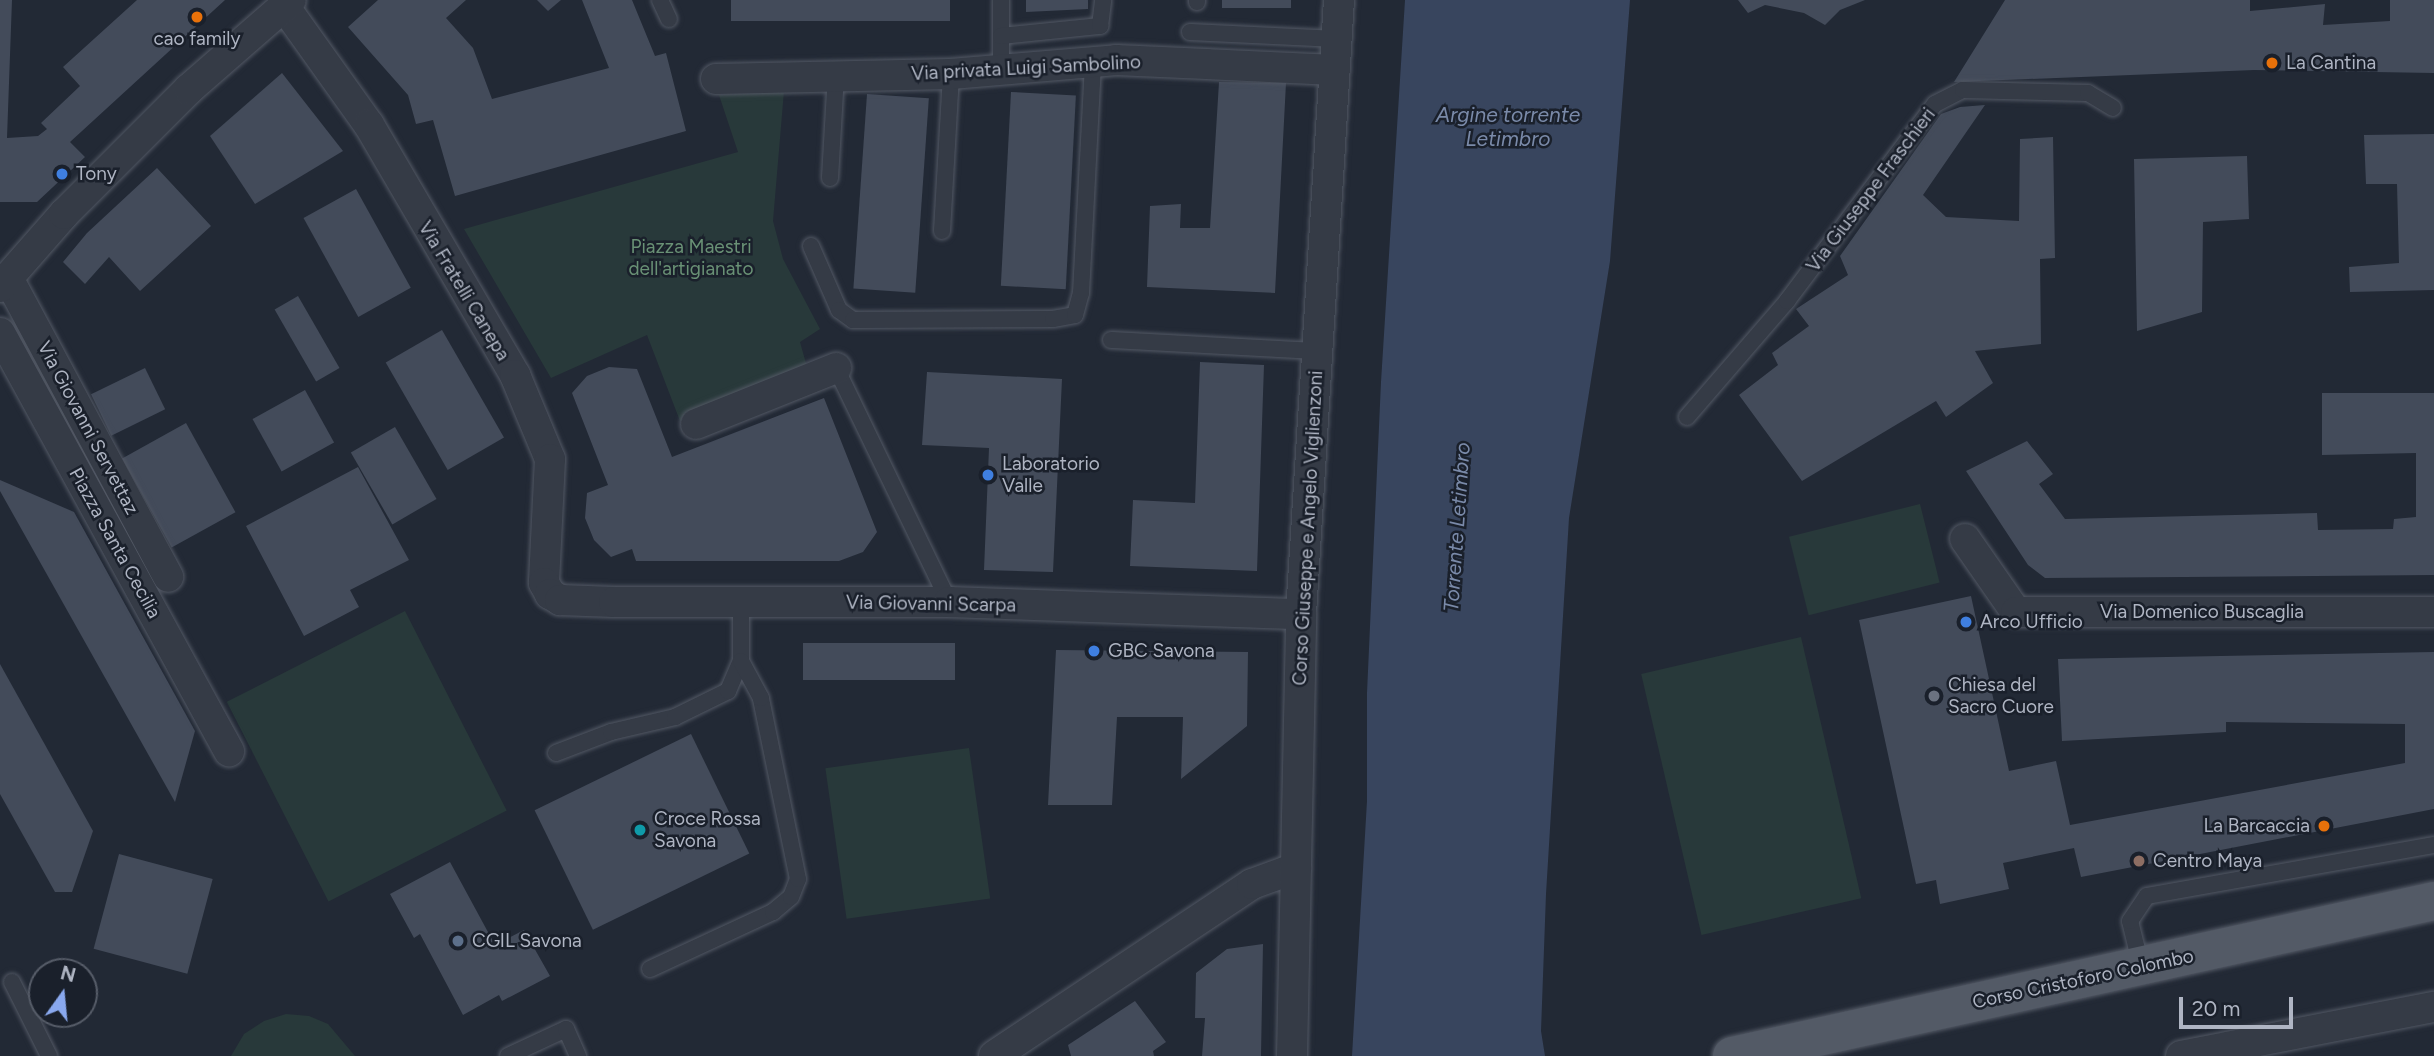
<!DOCTYPE html>
<html>
<head>
<meta charset="utf-8">
<style>
	body { margin:0 }
	#map { position:relative; width:2434px; height:1056px; overflow:hidden; background:#222935; font-family:Figtree,sans-serif }
	div>[style] { position:absolute }
	[style*='--x'] { left:calc(var(--x)*1px); top:calc(var(--y)*1px); width:calc(var(--w)*1px); rotate:calc(var(--a)*1deg) }
	.green>* { inset:0; background:#28393a; transform-origin:0 0 }
	.water>* { inset:0; background:#38455e }
	.building>* { inset:0; background:#434b5a; transform-origin:0 0 }
	.roads { filter:drop-shadow(0 0 2px #525864) drop-shadow(0 0 2px #525864) }
	.service>* { height:16px; margin:-8px; padding:0 8px; transform-origin:8px; border-radius:8px; background:#353b46 }
	.minor>* { height:30px; margin:-15px; padding:0 15px; transform-origin:15px; border-radius:15px; background:#353b46 }
	.primary>* { height:38px; margin:-19px; padding:0 19px; transform-origin:19px; border-radius:19px; background:#535a66 }
	.dots>* { width:19px; height:19px; translate:-50% -50%; box-sizing:border-box; border:4px solid #1a202b; border-radius:50% }
	span { translate:-50% -50%; white-space:nowrap; text-align:center; line-height:1.15; -webkit-text-stroke:5px #1a202b; paint-order:stroke }
	.poi-label { font-size:19px; color:#afb5c3 }
	.left { translate:0 -50%; text-align:left }
	.right { translate:-100% -50%; text-align:right }
	.street-label { font-size:19px; color:#afb5c3 }
	.park-label { font-size:19px; color:#699175 }
	.water-label { font-size:21px; color:#7a8aa9; font-style:italic }
	.north { position:absolute; left:28px; top:958px; width:70px; height:70px; box-sizing:border-box; background:#1a202b; border:2px solid #565c68; border-radius:50%; rotate:15deg; font-size:19px; font-weight:700; line-height:28px; text-align:center; color:#afb5c3 }
	.north::after { content:''; display:block; margin:auto; width:24px; height:32px; background:#89a8ee; clip-path:polygon(50% 0,100% 100%,50% 72%,0 100%) }
	.scale { position:absolute; left:2179px; top:997px; width:114px; height:32px; box-sizing:border-box; border:4px solid #afb5c3; border-top:0; padding-left:9px; font-size:21px; line-height:24px; white-space:nowrap; color:#afb5c3; -webkit-text-stroke:5px #1a202b; paint-order:stroke }
</style>
</head>
<body>
<div id="map">
	<div class="green">
		<i style="clip-path:polygon(784px 91px,773px 221px,783px 259px,820px 329px,800px 342px,807px 367px,680px 421px,647px 335px,551px 378px,464px 229px,738px 152px,719px 95px)"></i>
		<i style="left:1920px;top:504px;width:81px;height:135px;rotate:76deg"></i>
		<i style="left:405px;top:611px;width:224px;height:200px;rotate:63deg"></i>
		<i style="left:1801px;top:637px;width:268px;height:164px;rotate:77deg"></i>
		<i style="left:969px;top:748px;width:152px;height:145px;rotate:82deg"></i>
		<i style="clip-path:polygon(286px 1014px,309px 1016px,328px 1024px,355px 1056px,231px 1056px,244px 1034px,264px 1021px)"></i>
	</div>
	<div class="water">
		<i style="clip-path:polygon(1405px 0,1630px 0,1610px 261px,1569px 518px,1546px 894px,1541px 1031px,1545px 1056px,1352px 1056px,1367px 801px,1367px 693px,1381px 382px)"></i>
	</div>
	<div class="building">
		<i style="clip-path:polygon(0 0,12px 0,7px 138px,38px 136px,47px 129px,41px 123px,80px 86px,63px 67px,137px 0,225px 0,70px 142px,85px 157px,37px 202px,0 202px)"></i>
		<i style="clip-path:polygon(378px 0,466px 0,446px 18px,473px 48px,492px 99px,609px 68px,582px 0,632px 0,655px 56px,666px 53px,686px 131px,455px 196px,433px 120px,416px 124px,408px 95px,348px 27px)"></i>
		<i style="clip-path:polygon(537px 0,561px 0,548px 11px)"></i>
		<i style="left:731px;top:0;width:219px;height:21px"></i>
		<i style="clip-path:polygon(1026px 0,1088px 0,1088px 9px,1026px 12px)"></i>
		<i style="left:1222px;top:0;width:69px;height:8px"></i>
		<i style="clip-path:polygon(1738px 0,1865px 0,1840px 10px,1825px 25px,1804px 13px,1765px 5px,1748px 13px)"></i>
		<i style="clip-path:polygon(2005px 0,2250px 0,2250px 11px,2325px 4px,2323px 25px,2390px 21px,2390px 0,2434px 0,2434px 73px,2254px 70px,1954px 82px)"></i>
		<i style="clip-path:polygon(282px 73px,343px 151px,255px 204px,210px 136px)"></i>
		<i style="clip-path:polygon(1219px 82px,1286px 83px,1275px 293px,1147px 287px,1150px 206px,1181px 204px,1180px 228px,1210px 228px)"></i>
		<i style="left:1011px;top:92px;width:65px;height:194px;rotate:3deg"></i>
		<i style="left:867px;top:94px;width:62px;height:195px;rotate:4deg"></i>
		<i style="clip-path:polygon(1985px 105px,1923px 195px,1946px 217px,2019px 221px,2020px 139px,2053px 137px,2055px 258px,2040px 259px,2041px 344px,1975px 351px,1993px 383px,1946px 417px,1936px 401px,1802px 481px,1739px 395px,1778px 365px,1772px 353px,1809px 326px,1796px 309px,1848px 275px,1840px 256px,1941px 114px,1960px 107px)"></i>
		<i style="clip-path:polygon(2434px 134px,2434px 290px,2350px 292px,2349px 267px,2399px 263px,2397px 184px,2366px 184px,2364px 135px)"></i>
		<i style="clip-path:polygon(2247px 156px,2249px 219px,2203px 222px,2202px 312px,2137px 331px,2134px 159px)"></i>
		<i style="clip-path:polygon(157px 168px,211px 226px,140px 291px,109px 257px,85px 284px,63px 262px,87px 233px)"></i>
		<i style="left:356px;top:189px;width:113px;height:60px;rotate:61deg"></i>
		<i style="left:298px;top:296px;width:83px;height:27px;rotate:60deg"></i>
		<i style="left:442px;top:330px;width:124px;height:65px;rotate:60deg"></i>
		<i style="clip-path:polygon(1200px 362px,1264px 365px,1257px 571px,1130px 566px,1133px 500px,1195px 503px)"></i>
		<i style="clip-path:polygon(609px 367px,637px 369px,672px 457px,824px 398px,877px 532px,863px 552px,839px 561px,636px 561px,632px 549px,611px 557px,594px 540px,585px 518px,587px 493px,608px 485px,572px 393px,587px 376px)"></i>
		<i style="left:145px;top:368px;width:46px;height:60px;rotate:64deg"></i>
		<i style="clip-path:polygon(927px 372px,1062px 379px,1053px 572px,984px 570px,989px 448px,922px 445px)"></i>
		<i style="left:305px;top:390px;width:60px;height:60px;rotate:61deg"></i>
		<i style="clip-path:polygon(2322px 393px,2434px 393px,2434px 575px,2045px 578px,2028px 565px,1966px 471px,2027px 441px,2053px 474px,2039px 484px,2065px 519px,2317px 513px,2318px 530px,2393px 529px,2394px 519px,2416px 517px,2416px 453px,2322px 455px)"></i>
		<i style="left:186px;top:423px;width:102px;height:73px;rotate:61deg"></i>
		<i style="left:395px;top:427px;width:83px;height:51px;rotate:60deg"></i>
		<i style="clip-path:polygon(358px 467px,409px 560px,350px 590px,359px 607px,304px 636px,246px 526px)"></i>
		<i style="clip-path:polygon(0 480px,74px 512px,195px 731px,175px 802px,0 491px)"></i>
		<i style="clip-path:polygon(1971px 596px,2009px 771px,2056px 761px,2070px 825px,2405px 763px,2405px 724px,2226px 722px,2226px 732px,2062px 741px,2058px 659px,2434px 652px,2434px 809px,2081px 877px,2074px 848px,2003px 863px,2009px 889px,1940px 904px,1936px 880px,1916px 884px,1859px 620px)"></i>
		<i style="left:803px;top:643px;width:152px;height:37px"></i>
		<i style="clip-path:polygon(1056px 650px,1248px 652px,1247px 726px,1181px 779px,1183px 717px,1117px 717px,1112px 805px,1048px 805px)"></i>
		<i style="clip-path:polygon(0 664px,93px 831px,72px 892px,55px 892px,0 794px)"></i>
		<i style="left:691px;top:734px;width:133px;height:174px;rotate:64deg"></i>
		<i style="left:119px;top:854px;width:97px;height:98px;rotate:15deg"></i>
		<i style="clip-path:polygon(450px 862px,495px 945px,524px 930px,550px 976px,502px 1001px,499px 995px,463px 1015px,420px 934px,414px 938px,390px 894px)"></i>
		<i style="clip-path:polygon(1263px 944px,1261px 1056px,1202px 1056px,1205px 1018px,1195px 1018px,1196px 973px,1227px 949px)"></i>
		<i style="clip-path:polygon(1135px 1001px,1166px 1042px,1153px 1051px,1154px 1056px,1071px 1056px,1068px 1045px)"></i>
	</div>
	<div class="roads">
		<div class="service">
			<i style="--x:660;--y:0;--w:21;--a:65"></i>
			<i style="--x:1197;--y:2;--w:2;--a:-90"></i>
			<i style="--x:1190;--y:32;--w:147;--a:2.7"></i>
			<i style="--x:1001;--y:36;--w:36;--a:-90"></i>
			<i style="--x:1001;--y:69;--w:33;--a:-90"></i>
			<i style="--x:1001;--y:36;--w:100;--a:-5.8"></i>
			<i style="--x:1100;--y:26;--w:26;--a:-83"></i>
			<i style="--x:830;--y:178;--w:103;--a:-86.7"></i>
			<i style="--x:942;--y:231;--w:157;--a:-86.7"></i>
			<i style="--x:811;--y:246;--w:70;--a:66.4"></i>
			<i style="--x:839;--y:310;--w:17;--a:36"></i>
			<i style="--x:853;--y:320;--w:200;--a:-0.3"></i>
			<i style="--x:1053;--y:319;--w:22;--a:-10"></i>
			<i style="--x:1075;--y:315;--w:23;--a:-75"></i>
			<i style="--x:1081;--y:293;--w:229;--a:-87"></i>
			<i style="--x:1111;--y:340;--w:206;--a:3.1"></i>
			<i style="--x:836;--y:368;--w:260;--a:64.2"></i>
			<i style="--x:1687;--y:417;--w:153;--a:-49.2"></i>
			<i style="--x:1787;--y:301;--w:246;--a:-53.1"></i>
			<i style="--x:1935;--y:104;--w:31;--a:-27"></i>
			<i style="--x:1963;--y:90;--w:125;--a:1.4"></i>
			<i style="--x:2088;--y:93;--w:29;--a:31"></i>
			<i style="--x:556;--y:753;--w:59;--a:-20.9"></i>
			<i style="--x:611;--y:732;--w:66;--a:-13.2"></i>
			<i style="--x:675;--y:717;--w:59;--a:-26.1"></i>
			<i style="--x:728;--y:691;--w:33;--a:-67"></i>
			<i style="--x:741;--y:661;--w:58;--a:-90"></i>
			<i style="--x:2141;--y:966;--w:46;--a:-103.7"></i>
			<i style="--x:2130;--y:921;--w:30;--a:-56"></i>
			<i style="--x:2147;--y:896;--w:291;--a:-10.1"></i>
			<i style="--x:650;--y:969;--w:136;--a:-24.9"></i>
			<i style="--x:773;--y:912;--w:23;--a:-40"></i>
			<i style="--x:791;--y:897;--w:19;--a:-69"></i>
			<i style="--x:798;--y:879;--w:185;--a:-101.6"></i>
			<i style="--x:761;--y:698;--w:42;--a:-118.4"></i>
			<i style="--x:12;--y:982;--w:83;--a:63.4"></i>
			<i style="--x:508;--y:1056;--w:64;--a:-25"></i>
			<i style="--x:566;--y:1029;--w:30;--a:66"></i>
		</div>
		<div class="minor">
			<i style="--x:284;--y:6;--w:146;--a:54.5"></i>
			<i style="--x:369;--y:125;--w:290;--a:59.7"></i>
			<i style="--x:515;--y:375;--w:91;--a:67.4"></i>
			<i style="--x:550;--y:459;--w:124;--a:92.8"></i>
			<i style="--x:544;--y:583;--w:13;--a:61"></i>
			<i style="--x:550;--y:594;--w:12;--a:31"></i>
			<i style="--x:560;--y:600;--w:54;--a:2.1"></i>
			<i style="--x:614;--y:602;--w:335;--a:0"></i>
			<i style="--x:949;--y:602;--w:352;--a:2"></i>
			<i style="--x:716;--y:79;--w:235;--a:-1.2"></i>
			<i style="--x:951;--y:74;--w:166;--a:-4.8"></i>
			<i style="--x:1116;--y:60;--w:219;--a:2.6"></i>
			<i style="--x:8;--y:278;--w:339;--a:61.8"></i>
			<i style="--x:0;--y:287;--w:97;--a:-48.8"></i>
			<i style="--x:64;--y:214;--w:177;--a:-45"></i>
			<i style="--x:189;--y:89;--w:135;--a:-41.1"></i>
			<i style="--x:0;--y:333;--w:477;--a:61.3"></i>
			<i style="--x:696;--y:424;--w:151;--a:-21.8"></i>
			<i style="--x:1965;--y:539;--w:89;--a:55.1"></i>
			<i style="--x:2016;--y:612;--w:418;--a:0"></i>
			<i style="--x:994;--y:1056;--w:310;--a:-33.7"></i>
			<i style="--x:1252;--y:884;--w:47;--a:-20"></i>
			<i style="--x:1292;--y:1056;--w:442;--a:-88.8"></i>
			<i style="--x:1301;--y:614;--w:615;--a:-86.46"></i>
			<i style="--x:2181;--y:1056;--w:258;--a:-11"></i>
		</div>
		<div class="primary">
			<i style="--x:1732;--y:1056;--w:719;--a:-12.45"></i>
		</div>
	</div>
	<div class="dots">
		<i style="left:197px;top:17px;background:#e8710a"></i>
		<i style="left:2272px;top:63px;background:#e8710a"></i>
		<i style="left:62px;top:174px;background:#3f7fe0"></i>
		<i style="left:988px;top:475px;background:#3f7fe0"></i>
		<i style="left:1966px;top:622px;background:#3f7fe0"></i>
		<i style="left:1094px;top:651px;background:#3f7fe0"></i>
		<i style="left:1934px;top:696px;background:#6b7280"></i>
		<i style="left:2324px;top:826px;background:#e8710a"></i>
		<i style="left:640px;top:830px;background:#0f9aa8"></i>
		<i style="left:2139px;top:861px;background:#8d6e63"></i>
		<i style="left:458px;top:941px;background:#5c6f8a"></i>
	</div>
	<div class="poi-label">
		<span style="left:197px;top:39px">cao family</span>
		<span class="left" style="left:2286px;top:63px">La Cantina</span>
		<span class="left" style="left:76px;top:174px">Tony</span>
		<span class="left" style="left:1002px;top:475px">Laboratorio<br>Valle</span>
		<span class="left" style="left:1980px;top:622px">Arco Ufficio</span>
		<span class="left" style="left:1108px;top:651px">GBC Savona</span>
		<span class="left" style="left:1948px;top:696px">Chiesa del<br>Sacro Cuore</span>
		<span class="left" style="left:654px;top:830px">Croce Rossa<br>Savona</span>
		<span class="right" style="left:2310px;top:826px">La Barcaccia</span>
		<span class="left" style="left:2153px;top:861px">Centro Maya</span>
		<span class="left" style="left:472px;top:941px">CGIL Savona</span>
	</div>
	<div class="street-label">
		<span style="left:1026px;top:68px;rotate:-3deg">Via privata Luigi Sambolino</span>
		<span style="left:1871px;top:190px;rotate:-53deg">Via Giuseppe Fraschieri</span>
		<span style="left:464px;top:291px;rotate:59deg">Via Fratelli Canepa</span>
		<span style="left:88px;top:428px;rotate:62deg">Via Giovanni Servettaz</span>
		<span style="left:1308px;top:528px;rotate:-87deg">Corso Giuseppe e Angelo Viglienzoni</span>
		<span style="left:115px;top:543px;rotate:61deg">Piazza Santa Cecilia</span>
		<span style="left:931px;top:604px;rotate:1deg">Via Giovanni Scarpa</span>
		<span style="left:2202px;top:612px">Via Domenico Buscaglia</span>
		<span style="left:2083px;top:979px;rotate:-12deg">Corso Cristoforo Colombo</span>
	</div>
	<div class="park-label">
		<span style="left:691px;top:258px">Piazza Maestri<br>dell'artigianato</span>
	</div>
	<div class="water-label">
		<span style="left:1508px;top:127px">Argine torrente<br>Letimbro</span>
		<span style="left:1457px;top:527px;rotate:-86deg">Torrente Letimbro</span>
	</div>
	<div class="north">N</div>
	<div class="scale">20 m</div>
</div>
</body>
</html>
